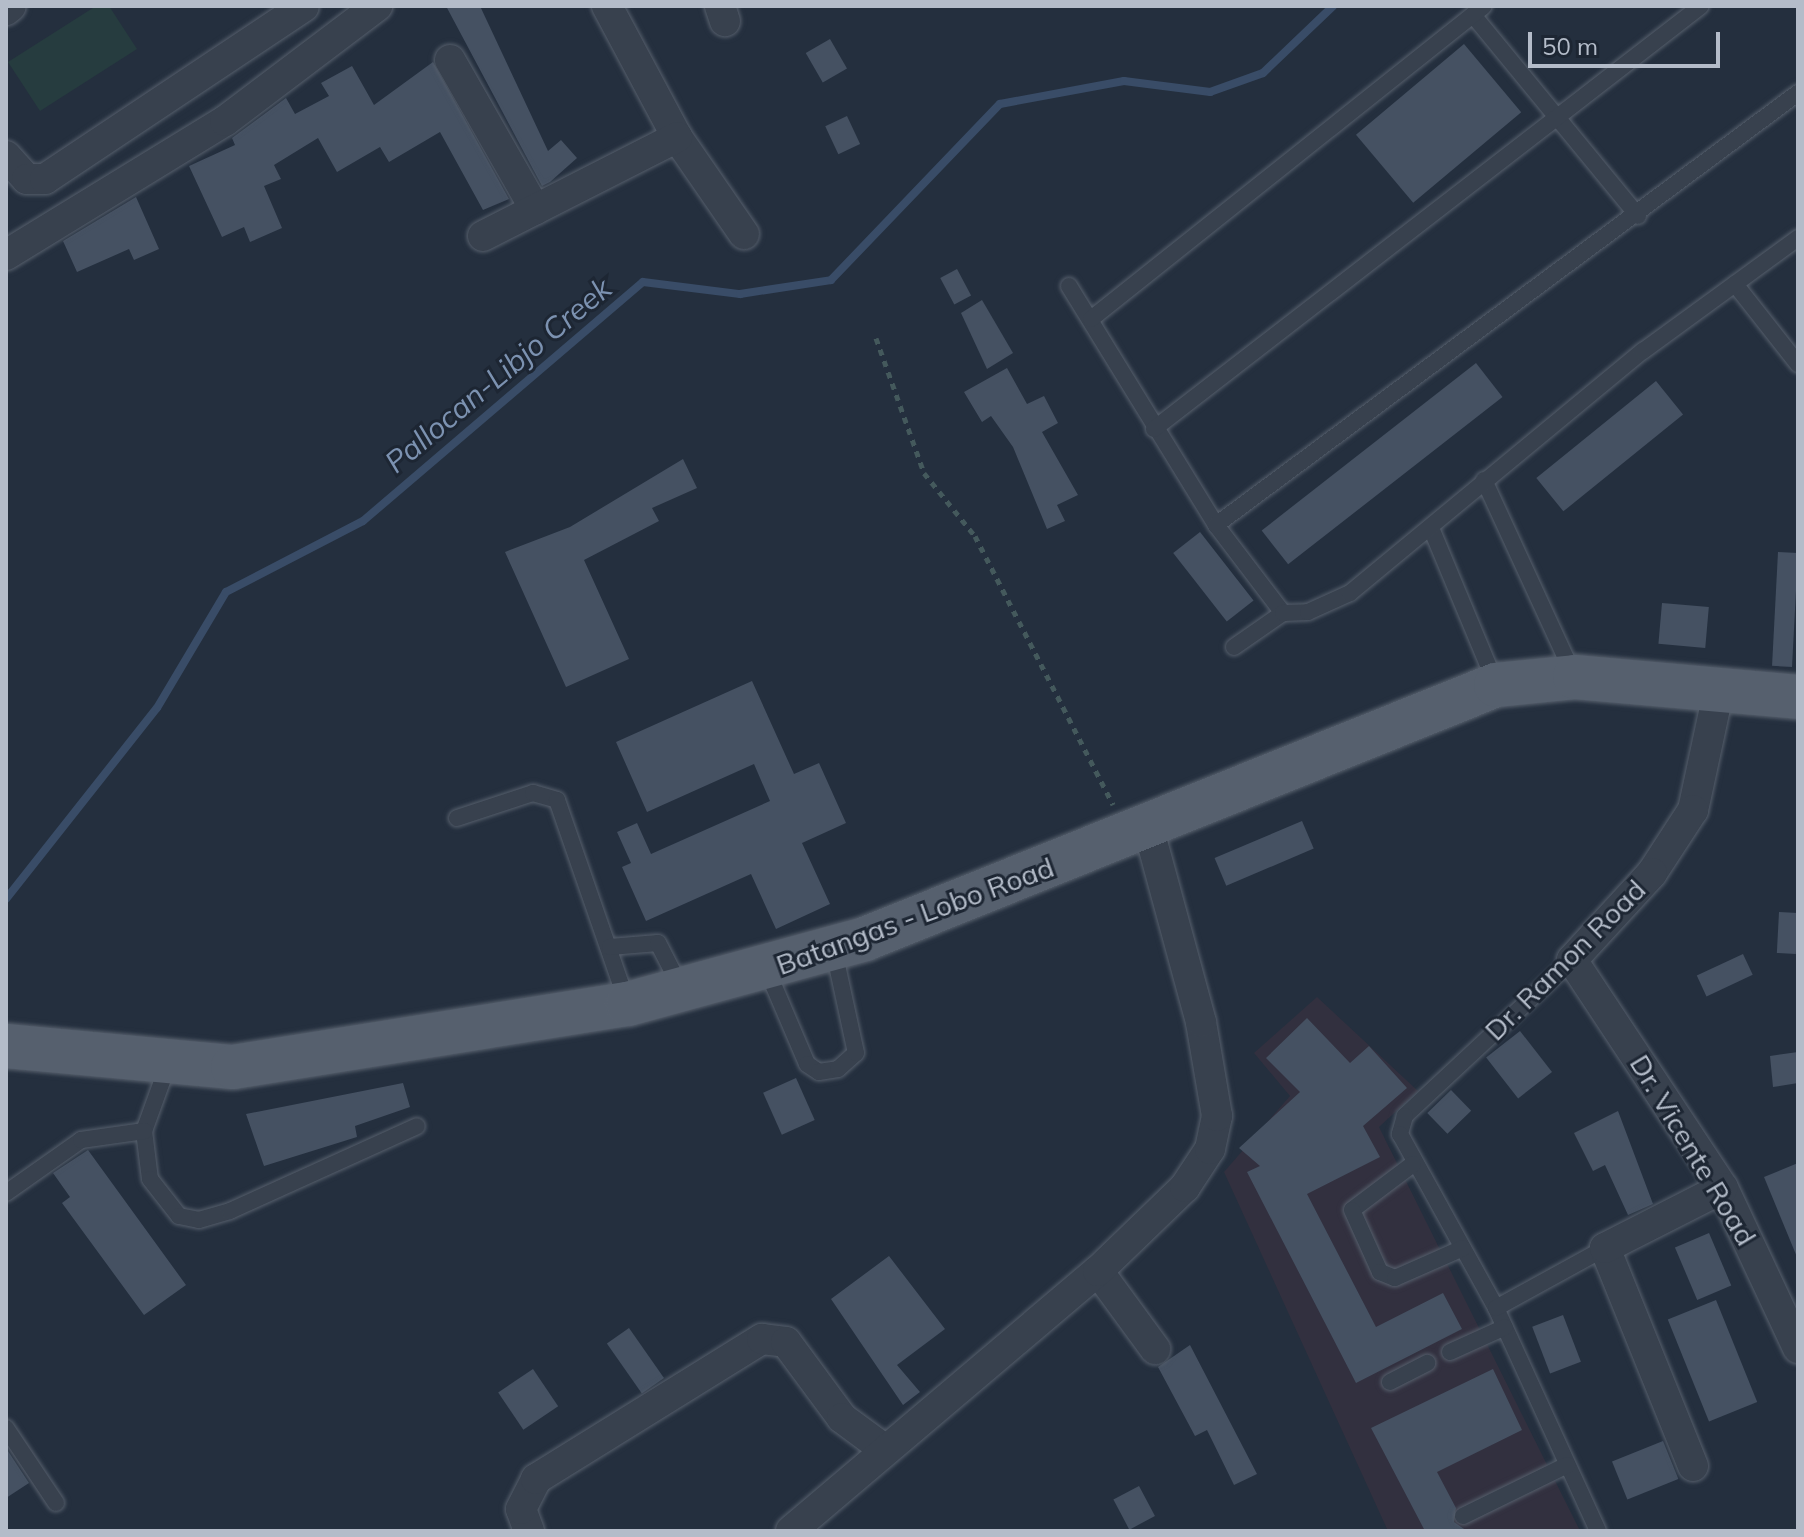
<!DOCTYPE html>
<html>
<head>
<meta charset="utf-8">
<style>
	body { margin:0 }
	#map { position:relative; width:1804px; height:1537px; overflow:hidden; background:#242f3e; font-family:Mulish,sans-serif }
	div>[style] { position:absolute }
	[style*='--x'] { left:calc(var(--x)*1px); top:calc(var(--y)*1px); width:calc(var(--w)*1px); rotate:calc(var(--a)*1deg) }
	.medical>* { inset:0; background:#32303f }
	.green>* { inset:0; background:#263c3f }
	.stream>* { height:8px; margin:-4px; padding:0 4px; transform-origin:4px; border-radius:4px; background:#394c67 }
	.building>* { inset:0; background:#455162; transform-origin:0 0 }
	.path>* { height:5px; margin-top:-2.5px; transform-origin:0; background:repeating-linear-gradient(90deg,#44595c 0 6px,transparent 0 12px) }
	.roads { filter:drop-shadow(0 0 2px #565f6c) drop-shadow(0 0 2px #565f6c) }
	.service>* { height:16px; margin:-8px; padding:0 8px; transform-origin:8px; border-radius:8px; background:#38414e }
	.minor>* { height:30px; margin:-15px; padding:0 15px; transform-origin:15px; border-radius:15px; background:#38414e }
	.primary>* { height:44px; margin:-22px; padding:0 22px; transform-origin:22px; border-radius:22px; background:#56606e }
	span { translate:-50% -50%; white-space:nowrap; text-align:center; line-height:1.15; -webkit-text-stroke:6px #1d2633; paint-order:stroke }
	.street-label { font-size:28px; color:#b4bcc9 }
	.water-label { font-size:30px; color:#7c92b1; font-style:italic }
	.frame { position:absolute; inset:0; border:8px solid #b4bcc9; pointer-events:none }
	.scale { position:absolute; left:1528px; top:32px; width:192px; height:36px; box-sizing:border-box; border:4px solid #b4bcc9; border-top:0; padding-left:10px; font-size:24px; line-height:28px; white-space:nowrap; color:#b4bcc9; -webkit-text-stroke:6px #1d2633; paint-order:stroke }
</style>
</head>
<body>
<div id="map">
	<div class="medical">
		<i style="clip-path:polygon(1317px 997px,1418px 1091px,1379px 1127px,1580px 1531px,1388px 1531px,1224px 1172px,1290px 1096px,1254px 1053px)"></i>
	</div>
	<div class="green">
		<i style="clip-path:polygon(96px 6px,109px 6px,137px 49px,40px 111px,8px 62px)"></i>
	</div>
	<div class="stream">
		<i style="--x:6;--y:899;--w:243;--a:-51.7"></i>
		<i style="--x:157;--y:708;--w:135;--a:-59.3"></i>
		<i style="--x:226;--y:592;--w:154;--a:-27.4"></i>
		<i style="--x:363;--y:521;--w:368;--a:-40.5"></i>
		<i style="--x:643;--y:282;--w:98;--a:7.1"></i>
		<i style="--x:740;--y:294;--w:92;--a:-8.7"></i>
		<i style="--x:831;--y:280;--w:244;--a:-46.2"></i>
		<i style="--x:1000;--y:104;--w:126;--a:-10.5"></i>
		<i style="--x:1124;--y:81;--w:87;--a:7.3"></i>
		<i style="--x:1210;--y:92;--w:56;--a:-19.7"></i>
		<i style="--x:1263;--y:73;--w:97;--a:-43.7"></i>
	</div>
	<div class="building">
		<i style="clip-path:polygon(446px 6px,480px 6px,548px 151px,561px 140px,577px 158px,550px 182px,542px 186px)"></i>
		<i style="left:830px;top:39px;width:34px;height:28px;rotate:60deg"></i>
		<i style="left:1464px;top:44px;width:89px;height:141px;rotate:50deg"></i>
		<i style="clip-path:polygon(433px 62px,509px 199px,483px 210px,440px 132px,389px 162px,380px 147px,337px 172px,318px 138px,274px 165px,281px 179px,264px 186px,282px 228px,250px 242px,244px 227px,222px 237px,189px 166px,235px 145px,232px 138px,286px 98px,295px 114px,329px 96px,321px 83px,352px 66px,374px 105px)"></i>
		<i style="left:847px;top:116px;width:31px;height:24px;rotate:65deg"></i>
		<i style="clip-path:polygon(136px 197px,159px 249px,134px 260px,129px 249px,77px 272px,63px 241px)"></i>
		<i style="left:957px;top:269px;width:30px;height:19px;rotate:62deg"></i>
		<i style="clip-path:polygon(982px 300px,1013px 353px,987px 369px,961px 313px)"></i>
		<i style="left:1476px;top:363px;width:43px;height:272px;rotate:52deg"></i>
		<i style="clip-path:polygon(1007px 368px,1027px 404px,1044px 396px,1058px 423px,1042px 432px,1078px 495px,1057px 505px,1065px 521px,1047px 529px,1013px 447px,991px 416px,982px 422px,964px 392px)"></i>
		<i style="left:1656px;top:381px;width:43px;height:154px;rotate:51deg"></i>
		<i style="clip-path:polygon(683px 459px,697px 488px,652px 508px,659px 521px,584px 560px,629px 659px,566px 687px,505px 552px,570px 527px)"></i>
		<i style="left:1200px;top:532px;width:87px;height:34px;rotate:52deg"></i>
		<i style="left:1778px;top:552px;width:20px;height:114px;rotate:3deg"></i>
		<i style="left:1662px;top:603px;width:47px;height:41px;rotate:5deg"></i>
		<i style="clip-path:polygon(752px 681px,794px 774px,819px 763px,846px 823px,802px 843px,830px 904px,776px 929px,751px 874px,646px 921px,622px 867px,631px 863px,617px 832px,637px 823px,651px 854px,770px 801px,754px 764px,647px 812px,616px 742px)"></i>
		<i style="left:1302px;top:821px;width:30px;height:95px;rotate:67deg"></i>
		<i style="left:1779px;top:912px;width:19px;height:41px;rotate:3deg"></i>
		<i style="left:1743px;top:954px;width:23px;height:51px;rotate:65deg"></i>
		<i style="clip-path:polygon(1307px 1018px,1350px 1063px,1369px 1046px,1407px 1088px,1363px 1126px,1380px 1157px,1307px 1194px,1376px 1327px,1443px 1293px,1462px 1329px,1356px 1383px,1247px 1172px,1260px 1166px,1239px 1148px,1300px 1092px,1266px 1058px)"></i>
		<i style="left:1520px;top:1031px;width:52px;height:43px;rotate:52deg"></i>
		<i style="clip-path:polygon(1798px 1052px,1798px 1083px,1773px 1087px,1770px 1056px)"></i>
		<i style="left:796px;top:1078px;width:46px;height:36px;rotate:66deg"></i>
		<i style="clip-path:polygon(403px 1083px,410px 1107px,355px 1126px,357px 1137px,264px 1166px,246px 1114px)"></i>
		<i style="left:1451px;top:1090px;width:29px;height:33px;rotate:46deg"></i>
		<i style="clip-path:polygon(1618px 1111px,1653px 1204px,1628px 1215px,1605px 1165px,1593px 1171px,1574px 1133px)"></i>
		<i style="clip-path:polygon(88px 1150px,186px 1285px,144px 1315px,62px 1203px,70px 1197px,53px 1173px)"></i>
		<i style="clip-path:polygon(1798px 1163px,1798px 1257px,1797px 1257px,1764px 1177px)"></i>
		<i style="left:1709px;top:1233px;width:57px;height:37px;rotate:67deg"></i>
		<i style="clip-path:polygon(889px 1256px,945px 1329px,897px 1365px,920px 1392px,903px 1405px,831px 1299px)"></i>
		<i style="left:1716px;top:1300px;width:110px;height:52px;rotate:68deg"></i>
		<i style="left:1563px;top:1315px;width:50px;height:33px;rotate:69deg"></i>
		<i style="left:629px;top:1328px;width:61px;height:27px;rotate:55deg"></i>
		<i style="clip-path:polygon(1190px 1345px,1257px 1474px,1234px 1485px,1207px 1430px,1195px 1436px,1158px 1367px)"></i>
		<i style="left:533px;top:1369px;width:45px;height:42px;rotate:56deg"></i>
		<i style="clip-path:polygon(1493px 1369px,1522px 1430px,1437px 1472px,1456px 1508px,1454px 1522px,1467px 1531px,1425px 1531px,1371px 1428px)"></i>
		<i style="left:1663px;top:1441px;width:41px;height:55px;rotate:68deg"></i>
		<i style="clip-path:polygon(6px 1448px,29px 1483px,6px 1498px)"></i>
		<i style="left:1139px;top:1486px;width:34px;height:29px;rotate:62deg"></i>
	</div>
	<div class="path">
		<i style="--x:876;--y:338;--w:143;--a:70.4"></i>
		<i style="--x:924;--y:473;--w:81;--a:51"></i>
		<i style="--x:975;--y:536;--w:302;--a:62.8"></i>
	</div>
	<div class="roads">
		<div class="service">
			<i style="--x:1473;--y:15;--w:260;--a:50.6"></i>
			<i style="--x:1735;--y:284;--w:102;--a:51.8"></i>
			<i style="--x:1069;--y:286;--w:281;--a:58.4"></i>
			<i style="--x:1216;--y:525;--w:111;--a:52.7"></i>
			<i style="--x:1091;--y:319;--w:502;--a:-38.54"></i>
			<i style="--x:1154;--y:429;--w:691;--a:-37.72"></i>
			<i style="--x:1484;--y:480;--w:216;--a:65.3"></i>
			<i style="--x:1216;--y:525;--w:725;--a:-36.59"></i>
			<i style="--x:1431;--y:528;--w:167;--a:67.4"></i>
			<i style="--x:1234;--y:647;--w:60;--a:-34.8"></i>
			<i style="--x:1283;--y:613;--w:25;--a:-2"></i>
			<i style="--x:1308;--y:612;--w:46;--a:-24.3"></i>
			<i style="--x:1350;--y:593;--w:380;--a:-39.6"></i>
			<i style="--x:1643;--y:351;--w:192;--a:-36.1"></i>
			<i style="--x:457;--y:818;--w:80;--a:-18.2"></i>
			<i style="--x:533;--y:793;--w:25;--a:16"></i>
			<i style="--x:557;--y:800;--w:214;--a:70.9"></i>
			<i style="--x:610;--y:947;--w:48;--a:-4.8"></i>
			<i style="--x:658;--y:943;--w:48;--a:62.9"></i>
			<i style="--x:1572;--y:960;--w:229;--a:137"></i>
			<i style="--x:1405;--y:1116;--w:19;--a:106"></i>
			<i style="--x:1400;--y:1134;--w:199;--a:61.1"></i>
			<i style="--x:1496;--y:1308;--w:245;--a:65.4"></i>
			<i style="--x:767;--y:970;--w:102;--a:66.9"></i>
			<i style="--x:807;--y:1064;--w:14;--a:34"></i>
			<i style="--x:819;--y:1072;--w:19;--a:-9"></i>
			<i style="--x:838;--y:1069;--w:24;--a:-42"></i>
			<i style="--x:856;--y:1053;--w:104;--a:-102.2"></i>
			<i style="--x:169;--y:1062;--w:73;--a:109.9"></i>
			<i style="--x:144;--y:1131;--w:48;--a:82.9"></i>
			<i style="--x:150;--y:1179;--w:47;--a:51.9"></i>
			<i style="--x:179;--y:1216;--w:20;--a:11"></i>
			<i style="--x:199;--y:1220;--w:32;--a:-16"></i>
			<i style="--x:230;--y:1211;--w:205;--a:-24.4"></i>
			<i style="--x:1413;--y:1164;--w:76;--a:143"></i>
			<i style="--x:1352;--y:1210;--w:68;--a:65.7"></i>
			<i style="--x:1380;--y:1272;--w:16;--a:22"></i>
			<i style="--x:1395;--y:1278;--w:74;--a:-23.8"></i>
			<i style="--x:6;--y:1193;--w:92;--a:-35.2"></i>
			<i style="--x:81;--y:1140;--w:64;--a:-8.1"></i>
			<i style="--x:1496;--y:1308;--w:124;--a:-28.8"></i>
			<i style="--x:1450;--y:1352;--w:60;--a:-24.4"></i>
			<i style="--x:1390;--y:1382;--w:42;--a:-27.2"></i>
			<i style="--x:6;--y:1428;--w:90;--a:56.3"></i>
			<i style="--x:1463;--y:1516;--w:116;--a:-26.1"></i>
		</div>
		<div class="minor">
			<i style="--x:607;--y:6;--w:149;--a:61.9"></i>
			<i style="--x:677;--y:137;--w:118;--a:55.4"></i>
			<i style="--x:720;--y:6;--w:16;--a:72"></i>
			<i style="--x:6;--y:10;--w:6;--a:-39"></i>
			<i style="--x:450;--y:60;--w:172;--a:60.3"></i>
			<i style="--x:6;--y:156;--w:31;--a:48"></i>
			<i style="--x:27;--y:179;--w:18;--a:0"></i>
			<i style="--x:45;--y:179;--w:311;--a:-33.7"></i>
			<i style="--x:483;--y:236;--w:218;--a:-27"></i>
			<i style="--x:6;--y:255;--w:257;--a:-31.5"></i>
			<i style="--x:225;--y:121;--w:191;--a:-37.1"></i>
			<i style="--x:1719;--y:689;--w:124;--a:102.1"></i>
			<i style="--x:1693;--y:810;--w:75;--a:123.1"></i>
			<i style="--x:1652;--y:873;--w:118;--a:132.6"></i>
			<i style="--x:1572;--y:960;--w:273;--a:56.5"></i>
			<i style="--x:1723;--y:1188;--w:177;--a:64.9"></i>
			<i style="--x:1098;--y:1271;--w:97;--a:53.8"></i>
			<i style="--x:1693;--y:1466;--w:235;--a:-112"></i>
			<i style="--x:1605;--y:1248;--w:132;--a:-27"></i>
			<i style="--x:529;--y:1531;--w:23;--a:-110"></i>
			<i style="--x:521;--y:1509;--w:34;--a:-63"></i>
			<i style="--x:536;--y:1479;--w:266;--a:-31.8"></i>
			<i style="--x:762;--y:1339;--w:24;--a:7"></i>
			<i style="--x:786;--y:1342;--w:94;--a:53.6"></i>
			<i style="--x:842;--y:1418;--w:52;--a:36.4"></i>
			<i style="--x:791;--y:1531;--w:402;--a:-40.3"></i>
			<i style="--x:1098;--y:1271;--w:121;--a:-44"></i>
			<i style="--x:1185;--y:1187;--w:45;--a:-56.7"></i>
			<i style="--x:1210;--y:1149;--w:34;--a:-78"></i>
			<i style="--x:1217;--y:1116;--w:95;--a:-99.7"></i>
			<i style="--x:1201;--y:1022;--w:199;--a:-105.2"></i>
		</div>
		<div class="primary">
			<i style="--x:6;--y:1046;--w:228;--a:5.3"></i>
			<i style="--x:233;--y:1067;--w:400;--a:-9.1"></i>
			<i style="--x:628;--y:1004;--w:246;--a:-15.3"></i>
			<i style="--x:865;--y:939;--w:680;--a:-21.93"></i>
			<i style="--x:1496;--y:685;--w:79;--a:-5.8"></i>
			<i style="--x:1575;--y:677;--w:224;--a:5.1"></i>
		</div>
	</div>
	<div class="street-label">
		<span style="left:915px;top:916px;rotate:-20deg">Batangas - Lobo Road</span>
		<span style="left:1565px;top:960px;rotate:-45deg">Dr. Ramon Road</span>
		<span style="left:1693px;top:1150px;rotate:59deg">Dr. Vicente Road</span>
	</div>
	<div class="water-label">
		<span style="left:498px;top:375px;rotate:-40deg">Pallocan-Libjo Creek</span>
	</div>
	<div class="frame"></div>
	<div class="scale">50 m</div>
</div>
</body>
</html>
